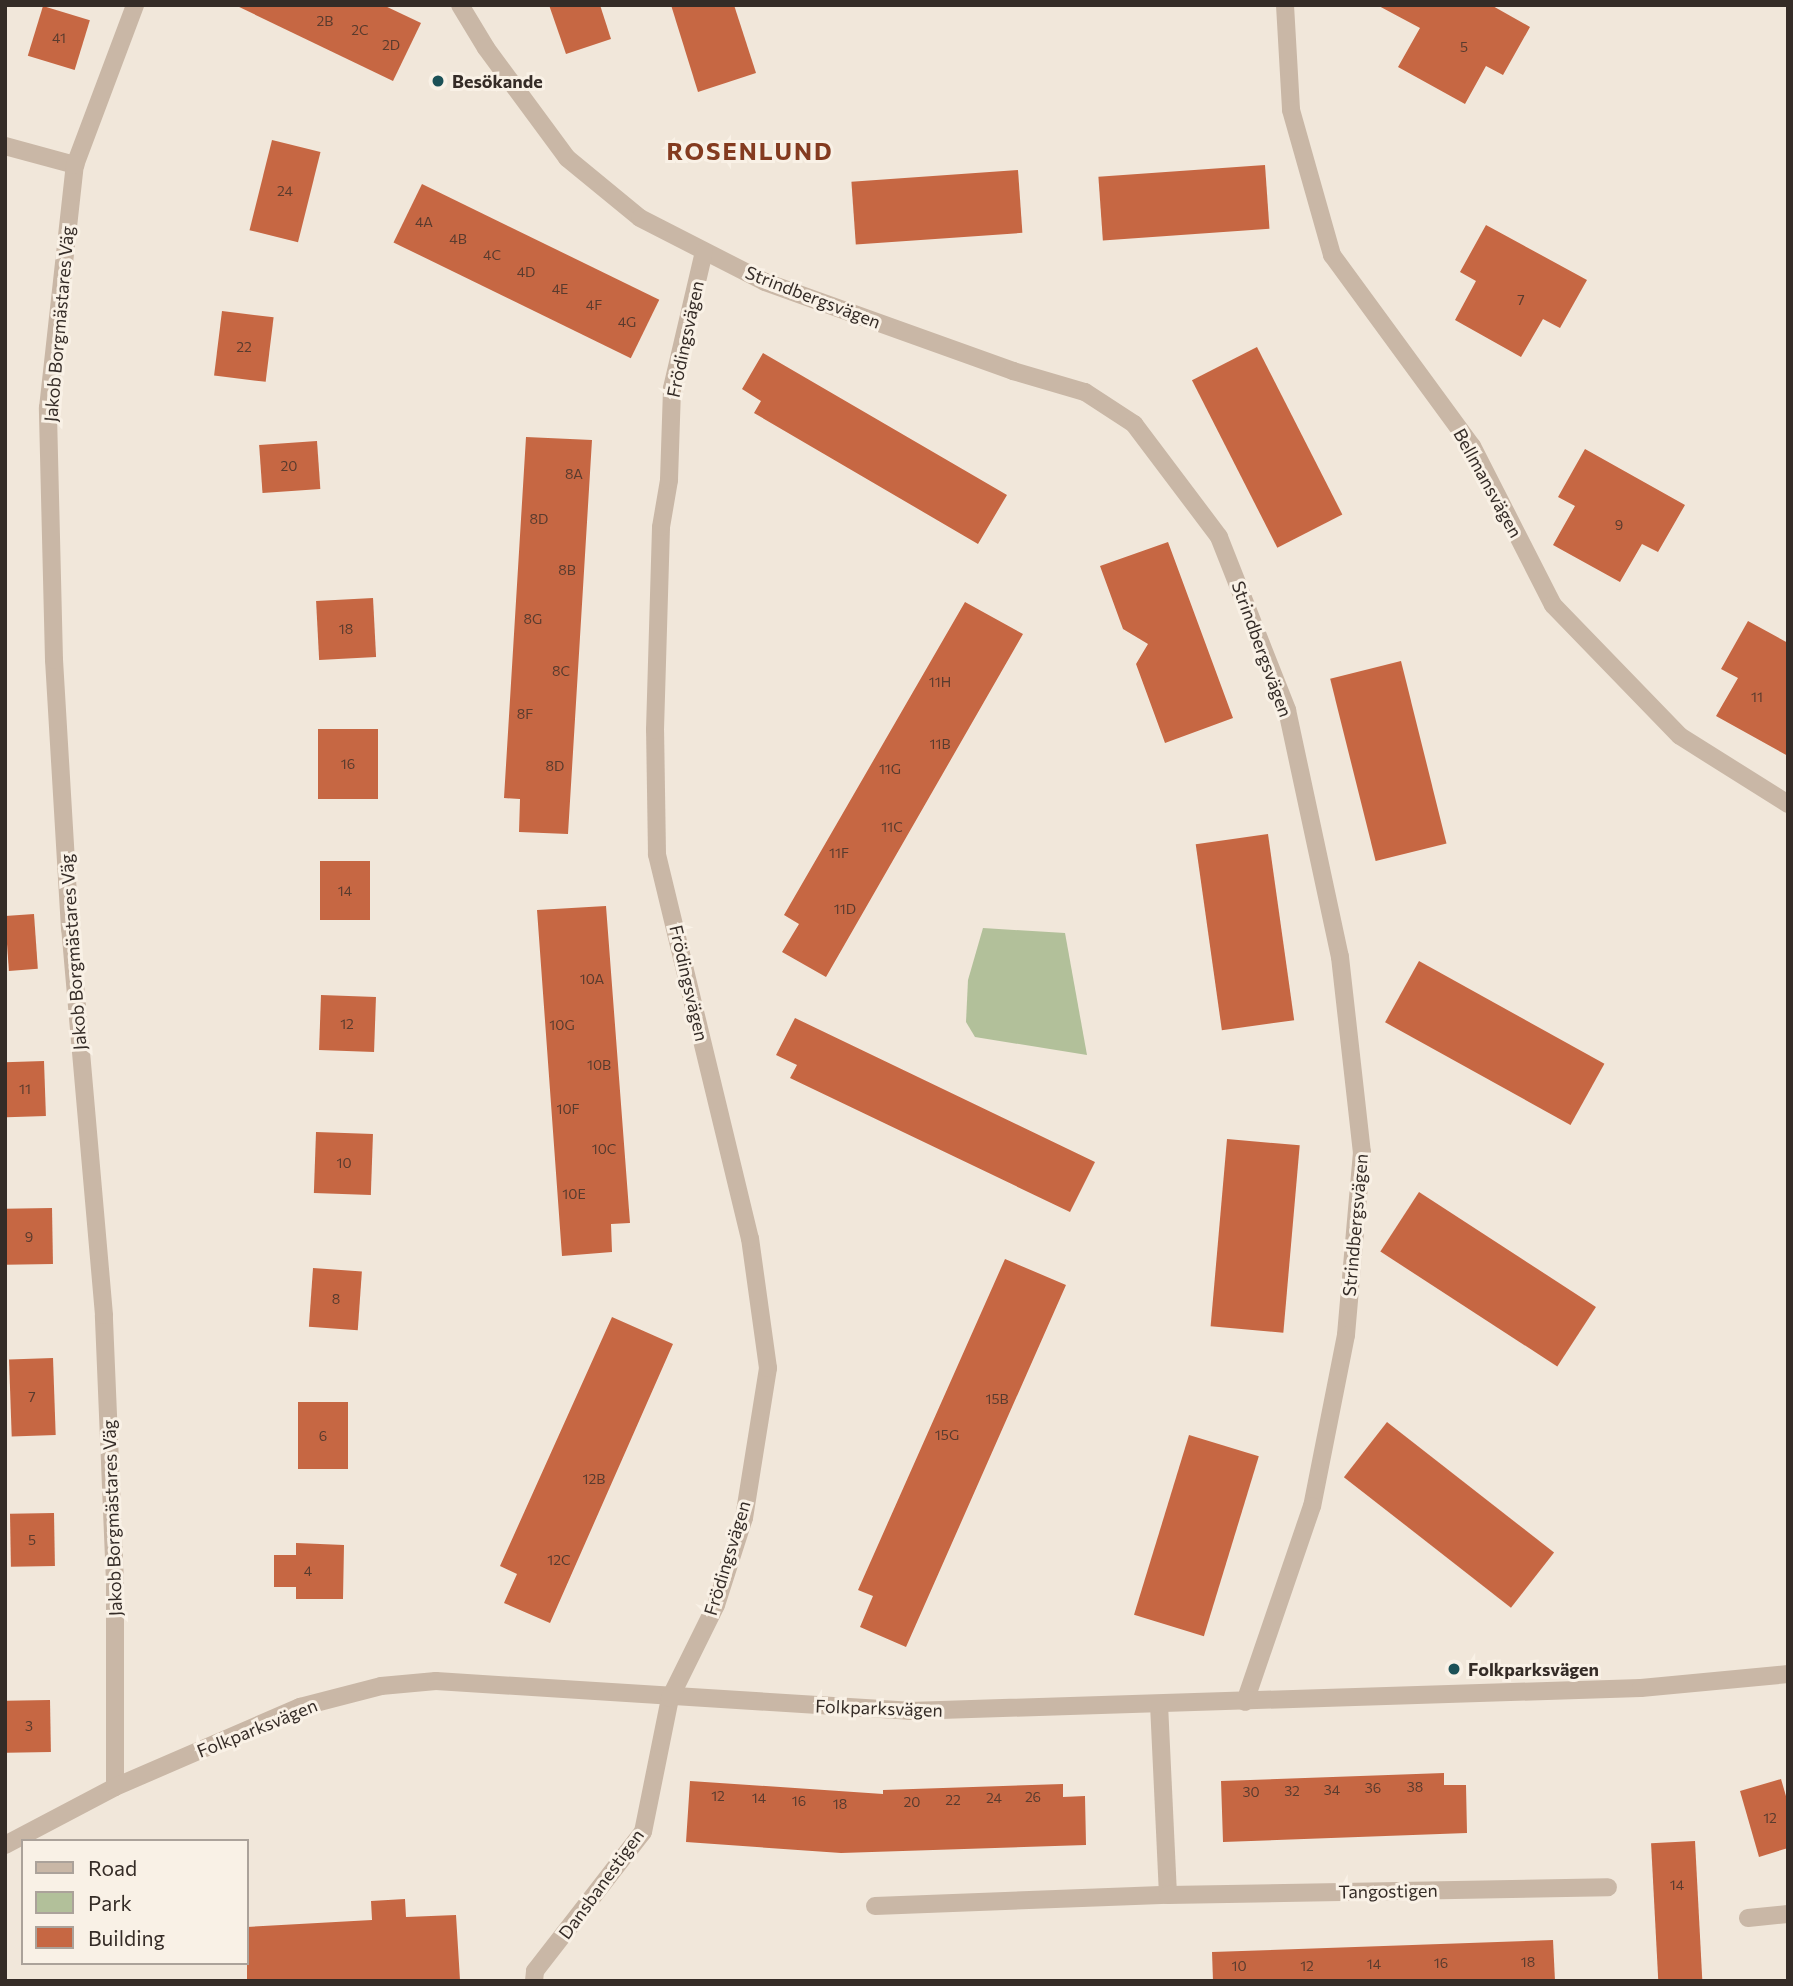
<!DOCTYPE html>
<html>
<head>
<meta charset="utf-8">
<style>
	body { margin:0 }
	#map { position:relative; width:1793px; height:1986px; overflow:hidden; background:#f1e7da; font-family:Commissioner,sans-serif }
	div>[style] { position:absolute }
	[style*='--x'] { left:calc(var(--x)*1px); top:calc(var(--y)*1px); width:calc(var(--w)*1px); rotate:calc(var(--a)*1deg) }
	.green>* { inset:0; background:#b2c09a }
	.building>* { inset:0; background:#c66743; transform-origin:0 0 }
	.minor>* { height:18px; margin:-9px; padding:0 9px; transform-origin:9px; border-radius:9px; background:#c9b7a6 }
	.dots>* { width:19px; height:19px; translate:-50% -50%; box-sizing:border-box; border:4px solid #f9f1e6; border-radius:50% }
	span { translate:-50% -50%; white-space:nowrap; text-align:center; line-height:1.15; -webkit-text-stroke:6px #f9f1e6; paint-order:stroke }
	.number-label { font-size:14px; color:#593b2e }
	.number-label span { -webkit-text-stroke-width:0 }
	.poi-label { font-size:18px; color:#352c27; font-weight:700 }
	.left { translate:0 -50%; text-align:left }
	.street-label { font-size:18px; color:#352c27 }
	.district-label { font-size:24px; color:#843b20; font-weight:700; letter-spacing:2px }
	.frame { position:absolute; inset:0; border:7px solid #352c27; pointer-events:none }
	.legend { position:absolute; left:21px; top:1839px; width:228px; height:126px; box-sizing:border-box; background:#f9f1e6; border:2px solid #aba29a; margin:0; padding:9px 12px; list-style:none; font-size:21px; color:#352c27 }
	.legend li { display:flex; align-items:center; gap:14px; height:35px }
	.legend b { width:35px; border:2px solid #aba29a }
</style>
</head>
<body>
<div id="map">
	<div class="green">
		<i style="clip-path:polygon(983px 928px,1065px 933px,1087px 1055px,975px 1037px,966px 1022px,968px 980px)"></i>
	</div>
	<div class="building">
		<i style="clip-path:polygon(235px 5px,383px 5px,421px 23px,393px 81px)"></i>
		<i style="clip-path:polygon(549px 5px,600px 5px,611px 39px,566px 54px)"></i>
		<i style="clip-path:polygon(671px 5px,734px 5px,756px 73px,698px 92px)"></i>
		<i style="clip-path:polygon(1377px 5px,1491px 5px,1530px 27px,1503px 75px,1486px 66px,1465px 104px,1398px 67px,1420px 28px)"></i>
		<i style="left:43px;top:6px;width:49px;height:52px;rotate:17deg"></i>
		<i style="left:272px;top:140px;width:50px;height:93px;rotate:14deg"></i>
		<i style="left:1265px;top:165px;width:64px;height:167px;rotate:86deg"></i>
		<i style="left:1018px;top:170px;width:63px;height:167px;rotate:86deg"></i>
		<i style="left:422px;top:184px;width:264px;height:65px;rotate:26deg"></i>
		<i style="clip-path:polygon(1486px 225px,1587px 280px,1560px 328px,1543px 319px,1521px 357px,1455px 320px,1476px 281px,1460px 272px)"></i>
		<i style="left:222px;top:311px;width:52px;height:65px;rotate:7deg"></i>
		<i style="left:1257px;top:347px;width:188px;height:73px;rotate:63deg"></i>
		<i style="clip-path:polygon(763px 353px,1007px 495px,978px 544px,754px 413px,761px 401px,742px 389px)"></i>
		<i style="clip-path:polygon(526px 437px,592px 440px,568px 834px,519px 832px,520px 799px,504px 798px)"></i>
		<i style="left:317px;top:441px;width:48px;height:58px;rotate:86deg"></i>
		<i style="clip-path:polygon(1585px 449px,1685px 505px,1658px 552px,1642px 544px,1620px 582px,1553px 545px,1575px 506px,1558px 497px)"></i>
		<i style="clip-path:polygon(1168px 542px,1233px 718px,1165px 743px,1136px 664px,1148px 644px,1123px 629px,1100px 566px)"></i>
		<i style="left:373px;top:598px;width:59px;height:57px;rotate:87deg"></i>
		<i style="clip-path:polygon(965px 602px,1023px 634px,826px 977px,782px 952px,799px 924px,784px 915px)"></i>
		<i style="clip-path:polygon(1748px 621px,1788px 643px,1788px 756px,1716px 716px,1738px 678px,1721px 669px)"></i>
		<i style="left:1401px;top:661px;width:188px;height:73px;rotate:76deg"></i>
		<i style="left:378px;top:729px;width:70px;height:60px;rotate:90deg"></i>
		<i style="left:1268px;top:834px;width:188px;height:73px;rotate:82deg"></i>
		<i style="left:320px;top:861px;width:50px;height:59px"></i>
		<i style="clip-path:polygon(606px 906px,630px 1223px,611px 1224px,612px 1252px,562px 1256px,537px 910px)"></i>
		<i style="left:34px;top:914px;width:55px;height:29px;rotate:86deg"></i>
		<i style="left:1419px;top:961px;width:212px;height:70px;rotate:29deg"></i>
		<i style="left:321px;top:995px;width:55px;height:55px;rotate:2deg"></i>
		<i style="clip-path:polygon(795px 1018px,1095px 1162px,1070px 1212px,790px 1078px,797px 1065px,776px 1055px)"></i>
		<i style="left:44px;top:1061px;width:55px;height:39px;rotate:88deg"></i>
		<i style="left:316px;top:1132px;width:57px;height:61px;rotate:2deg"></i>
		<i style="left:1227px;top:1139px;width:73px;height:188px;rotate:5deg"></i>
		<i style="left:1419px;top:1192px;width:211px;height:71px;rotate:33deg"></i>
		<i style="left:52px;top:1208px;width:56px;height:47px;rotate:89deg"></i>
		<i style="clip-path:polygon(1005px 1259px,1066px 1285px,906px 1647px,860px 1627px,873px 1596px,858px 1590px)"></i>
		<i style="left:313px;top:1268px;width:49px;height:59px;rotate:4deg"></i>
		<i style="clip-path:polygon(612px 1317px,673px 1344px,550px 1623px,504px 1603px,517px 1574px,500px 1566px)"></i>
		<i style="left:53px;top:1358px;width:77px;height:44px;rotate:88deg"></i>
		<i style="left:298px;top:1402px;width:50px;height:67px"></i>
		<i style="left:1387px;top:1422px;width:212px;height:70px;rotate:38deg"></i>
		<i style="left:1189px;top:1435px;width:73px;height:188px;rotate:17deg"></i>
		<i style="left:54px;top:1513px;width:53px;height:44px;rotate:89deg"></i>
		<i style="clip-path:polygon(296px 1543px,344px 1545px,343px 1599px,296px 1599px,296px 1587px,274px 1587px,274px 1555px,296px 1555px)"></i>
		<i style="left:50px;top:1700px;width:52px;height:44px;rotate:89deg"></i>
		<i style="clip-path:polygon(1444px 1773px,1444px 1785px,1466px 1785px,1467px 1833px,1223px 1842px,1221px 1781px)"></i>
		<i style="clip-path:polygon(1781px 1779px,1788px 1803px,1788px 1848px,1759px 1857px,1740px 1791px)"></i>
		<i style="clip-path:polygon(690px 1781px,883px 1794px,883px 1790px,1063px 1784px,1063px 1797px,1085px 1796px,1086px 1845px,841px 1853px,686px 1842px)"></i>
		<i style="left:1695px;top:1841px;width:140px;height:44px;rotate:87deg"></i>
		<i style="clip-path:polygon(405px 1899px,406px 1917px,456px 1915px,460px 1980px,247px 1981px,247px 1927px,372px 1920px,371px 1901px)"></i>
		<i style="clip-path:polygon(1553px 1940px,1555px 1981px,1213px 1981px,1212px 1952px)"></i>
	</div>
	<div class="minor">
		<i style="--x:460;--y:5;--w:50;--a:58.8"></i>
		<i style="--x:486;--y:48;--w:137;--a:53.6"></i>
		<i style="--x:567;--y:158;--w:94;--a:39.4"></i>
		<i style="--x:640;--y:218;--w:140;--a:27.1"></i>
		<i style="--x:765;--y:282;--w:263;--a:19.7"></i>
		<i style="--x:1013;--y:371;--w:75;--a:16.3"></i>
		<i style="--x:1085;--y:392;--w:59;--a:33.1"></i>
		<i style="--x:1134;--y:424;--w:141;--a:53"></i>
		<i style="--x:1219;--y:537;--w:186;--a:68.5"></i>
		<i style="--x:1287;--y:710;--w:253;--a:77.9"></i>
		<i style="--x:1340;--y:957;--w:196;--a:83.6"></i>
		<i style="--x:1362;--y:1152;--w:184;--a:95"></i>
		<i style="--x:1346;--y:1335;--w:174;--a:101.2"></i>
		<i style="--x:1312;--y:1506;--w:207;--a:108.9"></i>
		<i style="--x:1285;--y:5;--w:105;--a:86.7"></i>
		<i style="--x:1291;--y:110;--w:151;--a:74.2"></i>
		<i style="--x:1332;--y:255;--w:237;--a:53.8"></i>
		<i style="--x:1472;--y:446;--w:178;--a:63"></i>
		<i style="--x:1553;--y:605;--w:182;--a:45.9"></i>
		<i style="--x:1680;--y:736;--w:128;--a:32.2"></i>
		<i style="--x:5;--y:146;--w:73;--a:15.2"></i>
		<i style="--x:1159;--y:1704;--w:191;--a:87.3"></i>
		<i style="--x:115;--y:1787;--w:205;--a:-90"></i>
		<i style="--x:115;--y:1582;--w:267;--a:-92.4"></i>
		<i style="--x:104;--y:1315;--w:387;--a:-95"></i>
		<i style="--x:70;--y:929;--w:269;--a:-93.4"></i>
		<i style="--x:54;--y:660;--w:252;--a:-91.4"></i>
		<i style="--x:48;--y:408;--w:244;--a:-83.7"></i>
		<i style="--x:75;--y:165;--w:171;--a:-69.4"></i>
		<i style="--x:5;--y:1845;--w:124;--a:-27.8"></i>
		<i style="--x:115;--y:1787;--w:202;--a:-23.4"></i>
		<i style="--x:300;--y:1707;--w:84;--a:-14.5"></i>
		<i style="--x:381;--y:1686;--w:55;--a:-5.2"></i>
		<i style="--x:436;--y:1681;--w:474;--a:3.6"></i>
		<i style="--x:909;--y:1711;--w:732;--a:-1.8"></i>
		<i style="--x:1641;--y:1688;--w:148;--a:-5.4"></i>
		<i style="--x:875;--y:1906;--w:293;--a:-2.2"></i>
		<i style="--x:1168;--y:1895;--w:440;--a:-1"></i>
		<i style="--x:1748;--y:1918;--w:40;--a:-5.7"></i>
		<i style="--x:534;--y:1981;--w:10;--a:-84"></i>
		<i style="--x:535;--y:1971;--w:176;--a:-52.2"></i>
		<i style="--x:643;--y:1832;--w:137;--a:-78.6"></i>
		<i style="--x:670;--y:1698;--w:104;--a:-63.7"></i>
		<i style="--x:716;--y:1605;--w:91;--a:-72.2"></i>
		<i style="--x:744;--y:1518;--w:152;--a:-80.9"></i>
		<i style="--x:768;--y:1368;--w:130;--a:-97.9"></i>
		<i style="--x:750;--y:1239;--w:396;--a:-103.6"></i>
		<i style="--x:657;--y:854;--w:124;--a:-90.9"></i>
		<i style="--x:655;--y:730;--w:203;--a:-88.3"></i>
		<i style="--x:661;--y:527;--w:48;--a:-80.3"></i>
		<i style="--x:669;--y:480;--w:92;--a:-88.1"></i>
		<i style="--x:672;--y:388;--w:140;--a:-76.8"></i>
	</div>
	<div class="dots">
		<i style="left:438px;top:81px;background:#1c5157"></i>
		<i style="left:1454px;top:1669px;background:#1c5157"></i>
	</div>
	<div class="number-label">
		<span style="left:325px;top:21px">2B</span>
		<span style="left:360px;top:30px">2C</span>
		<span style="left:59px;top:38px">41</span>
		<span style="left:391px;top:45px">2D</span>
		<span style="left:1464px;top:47px">5</span>
		<span style="left:285px;top:191px">24</span>
		<span style="left:424px;top:222px">4A</span>
		<span style="left:458px;top:239px">4B</span>
		<span style="left:492px;top:255px">4C</span>
		<span style="left:526px;top:272px">4D</span>
		<span style="left:560px;top:289px">4E</span>
		<span style="left:1521px;top:300px">7</span>
		<span style="left:594px;top:305px">4F</span>
		<span style="left:627px;top:322px">4G</span>
		<span style="left:244px;top:347px">22</span>
		<span style="left:289px;top:466px">20</span>
		<span style="left:574px;top:474px">8A</span>
		<span style="left:539px;top:519px">8D</span>
		<span style="left:1619px;top:525px">9</span>
		<span style="left:567px;top:570px">8B</span>
		<span style="left:533px;top:619px">8G</span>
		<span style="left:346px;top:629px">18</span>
		<span style="left:561px;top:671px">8C</span>
		<span style="left:940px;top:682px">11H</span>
		<span style="left:1757px;top:697px">11</span>
		<span style="left:525px;top:714px">8F</span>
		<span style="left:940px;top:744px">11B</span>
		<span style="left:348px;top:764px">16</span>
		<span style="left:555px;top:766px">8D</span>
		<span style="left:890px;top:769px">11G</span>
		<span style="left:892px;top:827px">11C</span>
		<span style="left:839px;top:853px">11F</span>
		<span style="left:345px;top:891px">14</span>
		<span style="left:845px;top:909px">11D</span>
		<span style="left:592px;top:979px">10A</span>
		<span style="left:347px;top:1024px">12</span>
		<span style="left:562px;top:1025px">10G</span>
		<span style="left:599px;top:1065px">10B</span>
		<span style="left:25px;top:1089px">11</span>
		<span style="left:568px;top:1109px">10F</span>
		<span style="left:604px;top:1149px">10C</span>
		<span style="left:344px;top:1163px">10</span>
		<span style="left:574px;top:1194px">10E</span>
		<span style="left:29px;top:1237px">9</span>
		<span style="left:336px;top:1299px">8</span>
		<span style="left:32px;top:1397px">7</span>
		<span style="left:997px;top:1399px">15B</span>
		<span style="left:947px;top:1435px">15G</span>
		<span style="left:323px;top:1436px">6</span>
		<span style="left:594px;top:1479px">12B</span>
		<span style="left:32px;top:1540px">5</span>
		<span style="left:559px;top:1560px">12C</span>
		<span style="left:308px;top:1571px">4</span>
		<span style="left:29px;top:1726px">3</span>
		<span style="left:1415px;top:1787px">38</span>
		<span style="left:1373px;top:1788px">36</span>
		<span style="left:1332px;top:1790px">34</span>
		<span style="left:1292px;top:1791px">32</span>
		<span style="left:1251px;top:1792px">30</span>
		<span style="left:718px;top:1796px">12</span>
		<span style="left:1033px;top:1797px">26</span>
		<span style="left:759px;top:1798px">14</span>
		<span style="left:994px;top:1798px">24</span>
		<span style="left:953px;top:1800px">22</span>
		<span style="left:799px;top:1801px">16</span>
		<span style="left:912px;top:1802px">20</span>
		<span style="left:840px;top:1804px">18</span>
		<span style="left:1770px;top:1818px">12</span>
		<span style="left:1677px;top:1885px">14</span>
		<span style="left:1528px;top:1962px">18</span>
		<span style="left:1441px;top:1963px">16</span>
		<span style="left:1374px;top:1964px">14</span>
		<span style="left:1239px;top:1966px">10</span>
		<span style="left:1307px;top:1966px">12</span>
	</div>
	<div class="poi-label">
		<span class="left" style="left:452px;top:81px">Besökande</span>
		<span class="left" style="left:1468px;top:1669px">Folkparksvägen</span>
	</div>
	<div class="street-label">
		<span style="left:813px;top:297px;rotate:21deg">Strindbergsvägen</span>
		<span style="left:59px;top:324px;rotate:-85deg">Jakob Borgmästares Väg</span>
		<span style="left:685px;top:339px;rotate:-78deg">Frödingsvägen</span>
		<span style="left:1488px;top:483px;rotate:61deg">Bellmansvägen</span>
		<span style="left:1262px;top:649px;rotate:70deg">Strindbergsvägen</span>
		<span style="left:73px;top:952px;rotate:-94deg">Jakob Borgmästares Väg</span>
		<span style="left:689px;top:983px;rotate:77deg">Frödingsvägen</span>
		<span style="left:1355px;top:1225px;rotate:-85deg">Strindbergsvägen</span>
		<span style="left:112px;top:1518px;rotate:-92deg">Jakob Borgmästares Väg</span>
		<span style="left:727px;top:1558px;rotate:-73deg">Frödingsvägen</span>
		<span style="left:879px;top:1708px;rotate:2deg">Folkparksvägen</span>
		<span style="left:257px;top:1728px;rotate:-22deg">Folkparksvägen</span>
		<span style="left:601px;top:1884px;rotate:-54deg">Dansbanestigen</span>
		<span style="left:1388px;top:1891px;rotate:-1deg">Tangostigen</span>
	</div>
	<div class="district-label">
		<span style="left:750px;top:151px">ROSENLUND</span>
	</div>
	<div class="frame"></div>
	<ul class="legend">
	<li><b style="height:9px;background:#c9b7a6"></b>Road</li>
	<li><b style="height:19px;background:#b2c09a"></b>Park</li>
	<li><b style="height:19px;background:#c66743"></b>Building</li>
	</ul>
</div>
</body>
</html>
